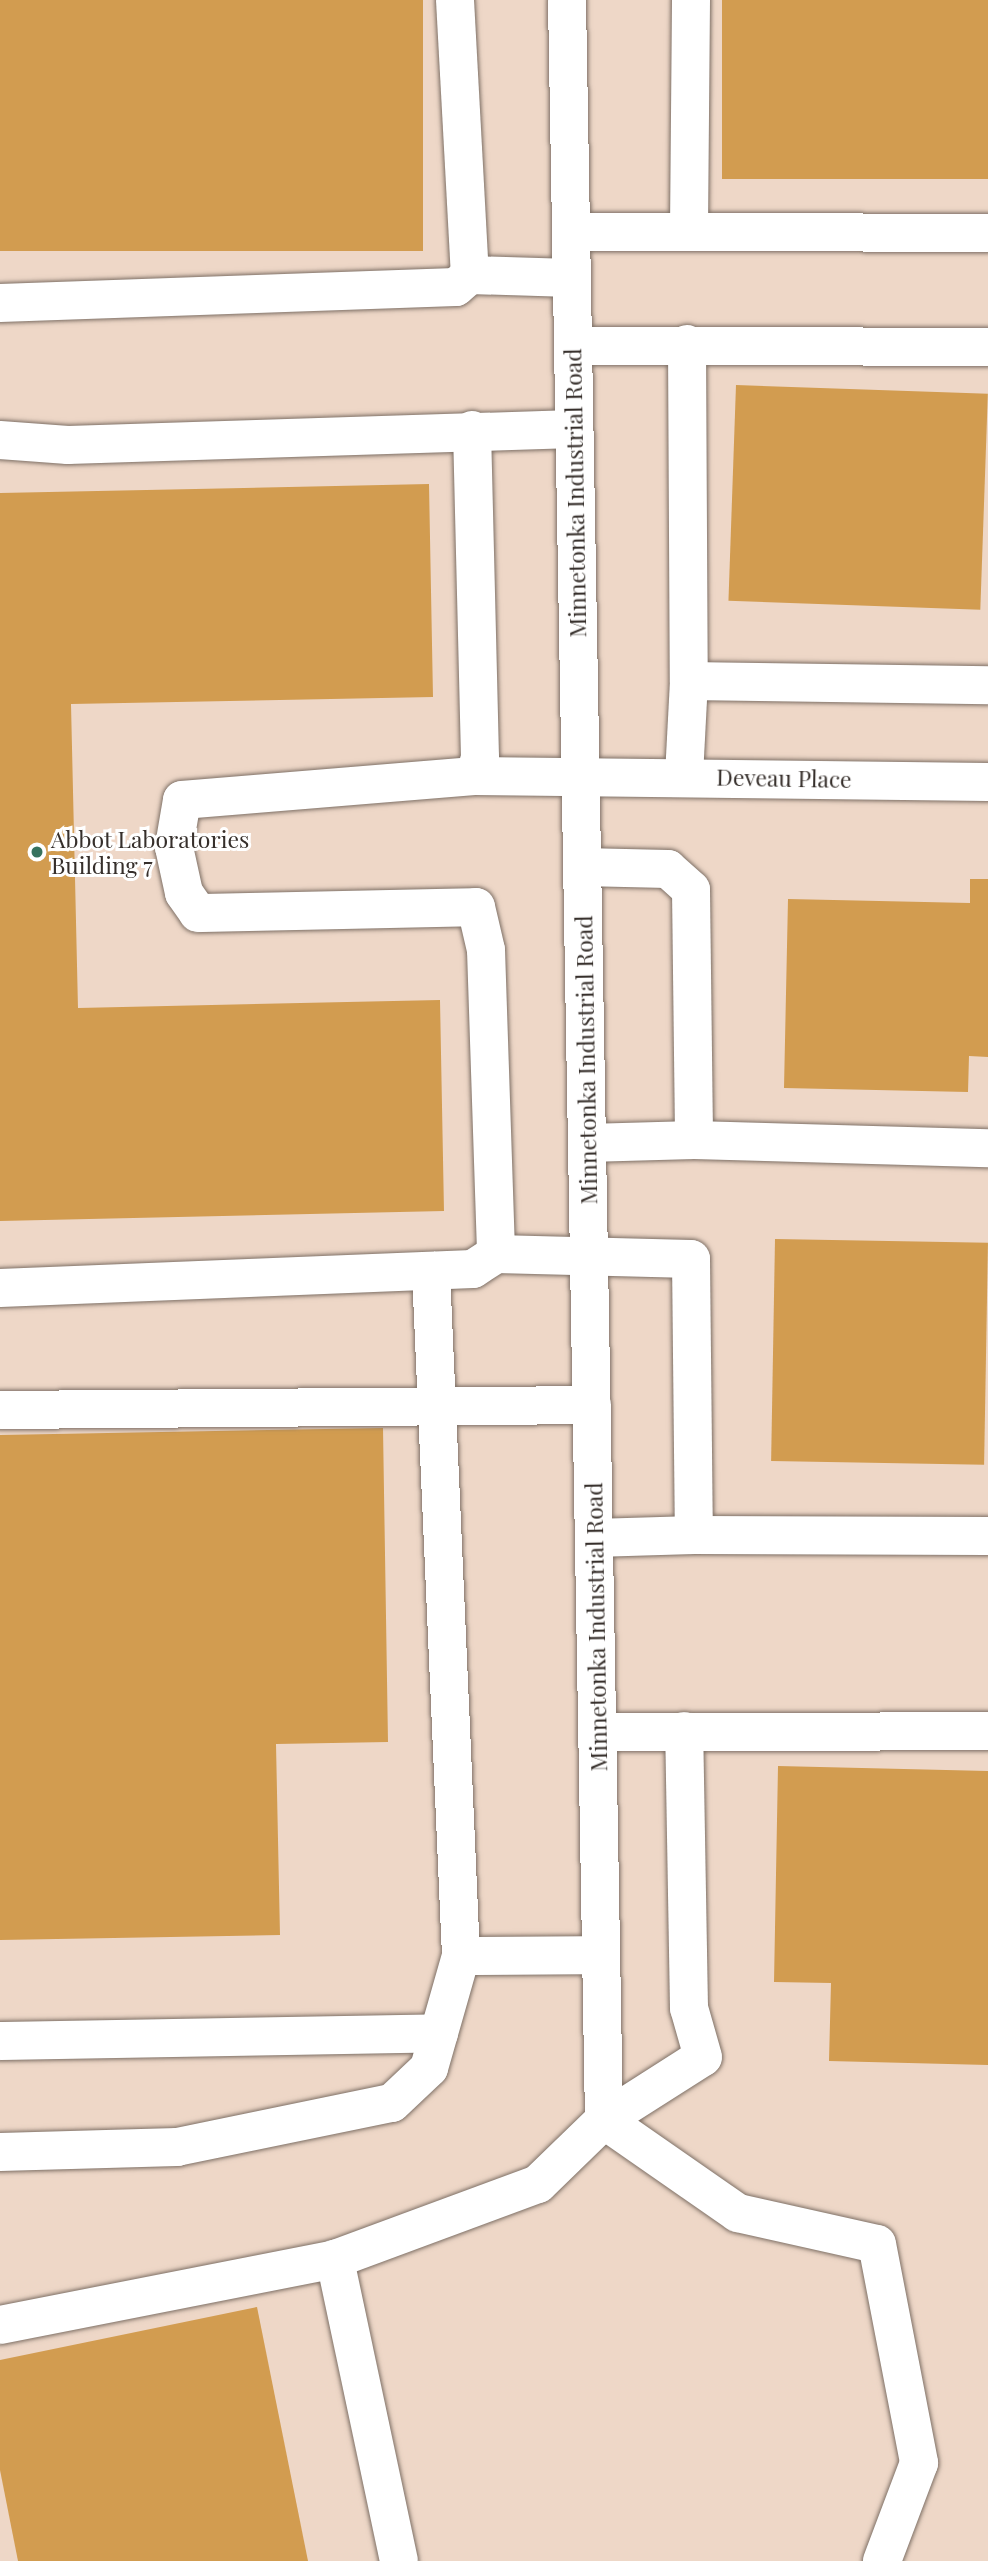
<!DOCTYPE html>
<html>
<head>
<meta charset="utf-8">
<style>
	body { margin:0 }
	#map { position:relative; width:988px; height:2561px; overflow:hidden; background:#f3e3d7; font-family:"Playfair Display",serif }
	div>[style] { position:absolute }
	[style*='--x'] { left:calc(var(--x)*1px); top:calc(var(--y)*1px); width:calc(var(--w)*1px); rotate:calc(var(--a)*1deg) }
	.built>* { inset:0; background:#eed7c7; transform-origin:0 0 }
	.building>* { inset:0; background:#d29c50; transform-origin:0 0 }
	.roads { filter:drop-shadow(0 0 2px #7e7066) drop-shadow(0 0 2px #7e7066) }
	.minor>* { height:38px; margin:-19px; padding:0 19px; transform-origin:19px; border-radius:19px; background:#fff }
	.dots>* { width:19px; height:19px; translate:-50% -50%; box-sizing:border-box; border:4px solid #fff; border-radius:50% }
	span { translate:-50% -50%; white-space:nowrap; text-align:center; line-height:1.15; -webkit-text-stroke:6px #fff; paint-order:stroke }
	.street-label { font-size:23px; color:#362f2b }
	.poi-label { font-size:23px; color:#362f2b }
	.left { translate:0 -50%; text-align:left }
</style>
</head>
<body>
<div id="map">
	<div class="built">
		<i style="left:0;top:0;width:988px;height:2561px"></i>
	</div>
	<div class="building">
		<i style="left:0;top:0;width:423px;height:251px"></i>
		<i style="left:722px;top:0;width:266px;height:179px"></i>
		<i style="left:736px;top:385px;width:252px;height:216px;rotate:2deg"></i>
		<i style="clip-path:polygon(429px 484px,433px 697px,71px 704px,78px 1008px,440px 1000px,444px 1211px,0 1221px,0 493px)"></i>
		<i style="clip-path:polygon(970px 879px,988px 879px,988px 1057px,969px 1056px,968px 1092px,784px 1088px,788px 899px,970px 903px)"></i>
		<i style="left:775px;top:1239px;width:213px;height:222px;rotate:1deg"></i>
		<i style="clip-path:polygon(383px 1428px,388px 1742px,276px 1744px,280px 1935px,0 1940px,0 1435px)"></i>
		<i style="clip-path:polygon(778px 1766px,988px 1771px,988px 2065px,829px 2061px,831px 1983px,774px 1982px)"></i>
		<i style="clip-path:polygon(257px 2307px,308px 2561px,18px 2561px,0 2470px,0 2360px)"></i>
	</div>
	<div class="roads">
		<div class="minor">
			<i style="--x:455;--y:0;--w:275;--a:86.9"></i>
			<i style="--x:567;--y:0;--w:2120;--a:89"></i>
			<i style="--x:689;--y:230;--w:230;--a:-89.5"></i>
			<i style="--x:571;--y:232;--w:417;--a:0.1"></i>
			<i style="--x:0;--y:303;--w:456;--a:-2"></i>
			<i style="--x:456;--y:287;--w:18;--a:-41"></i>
			<i style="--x:470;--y:275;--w:101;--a:1.7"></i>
			<i style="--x:687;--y:344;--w:337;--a:89.7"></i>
			<i style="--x:573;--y:346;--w:415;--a:0.1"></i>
			<i style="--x:472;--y:430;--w:328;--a:88.6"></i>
			<i style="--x:480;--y:758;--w:19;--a:108"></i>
			<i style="--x:474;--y:776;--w:293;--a:175.3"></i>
			<i style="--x:182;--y:800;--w:48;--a:99.7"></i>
			<i style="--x:174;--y:847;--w:47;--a:77.7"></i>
			<i style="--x:184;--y:893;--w:24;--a:55"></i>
			<i style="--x:198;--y:913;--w:278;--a:-1.2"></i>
			<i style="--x:476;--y:907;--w:44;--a:76.9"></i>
			<i style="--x:486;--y:950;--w:304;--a:88.1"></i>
			<i style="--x:0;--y:440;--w:68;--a:4.2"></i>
			<i style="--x:68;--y:445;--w:506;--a:-1.81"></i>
			<i style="--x:474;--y:776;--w:514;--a:0.67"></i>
			<i style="--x:684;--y:776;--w:95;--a:-87"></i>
			<i style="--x:689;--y:681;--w:299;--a:0.8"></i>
			<i style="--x:582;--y:867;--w:86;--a:1.3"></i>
			<i style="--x:668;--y:869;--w:31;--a:42"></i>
			<i style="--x:691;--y:890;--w:250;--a:89.3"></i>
			<i style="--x:694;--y:1140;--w:107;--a:178.4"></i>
			<i style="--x:694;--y:1140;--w:294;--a:1.6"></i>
			<i style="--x:0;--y:1288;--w:473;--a:-2.3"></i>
			<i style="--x:473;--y:1269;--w:27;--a:-33"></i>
			<i style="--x:496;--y:1254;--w:195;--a:1.5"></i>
			<i style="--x:691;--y:1259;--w:276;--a:89.4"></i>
			<i style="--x:694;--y:1535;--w:100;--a:178.3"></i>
			<i style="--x:0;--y:1410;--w:592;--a:-0.48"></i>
			<i style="--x:694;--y:1535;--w:294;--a:0.2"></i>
			<i style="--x:597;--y:1732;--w:391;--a:-0.1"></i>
			<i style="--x:461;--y:1956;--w:140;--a:-0.4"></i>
			<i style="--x:0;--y:2041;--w:439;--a:-1"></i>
			<i style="--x:604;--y:2120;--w:163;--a:34.8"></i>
			<i style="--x:738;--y:2213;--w:142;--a:12.6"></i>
			<i style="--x:877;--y:2244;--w:223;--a:79.1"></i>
			<i style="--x:919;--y:2463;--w:105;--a:110.7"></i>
			<i style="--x:0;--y:2152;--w:177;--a:-1.6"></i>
			<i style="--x:177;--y:2147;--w:219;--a:-11.6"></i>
			<i style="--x:392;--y:2103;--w:51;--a:-43.4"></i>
			<i style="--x:429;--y:2068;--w:116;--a:-74.1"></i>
			<i style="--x:461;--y:1956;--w:686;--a:-92.51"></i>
			<i style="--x:0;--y:2325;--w:341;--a:-11.1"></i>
			<i style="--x:399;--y:2561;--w:309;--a:-102"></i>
			<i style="--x:335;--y:2259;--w:216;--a:-20.3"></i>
			<i style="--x:538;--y:2184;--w:92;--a:-44.1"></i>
			<i style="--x:604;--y:2120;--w:117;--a:-32.5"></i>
			<i style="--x:703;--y:2057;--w:51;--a:-105.9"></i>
			<i style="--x:689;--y:2008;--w:277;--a:-91"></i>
		</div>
	</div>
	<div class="dots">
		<i style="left:37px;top:852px;background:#37725d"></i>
	</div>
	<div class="street-label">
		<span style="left:575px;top:493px;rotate:-91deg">Minnetonka Industrial Road</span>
		<span style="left:784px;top:778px;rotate:1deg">Deveau Place</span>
		<span style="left:586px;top:1060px;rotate:-91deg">Minnetonka Industrial Road</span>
		<span style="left:596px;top:1627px;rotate:-91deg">Minnetonka Industrial Road</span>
	</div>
	<div class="poi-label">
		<span class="left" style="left:51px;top:852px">Abbot Laboratories<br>Building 7</span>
	</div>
</div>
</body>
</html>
